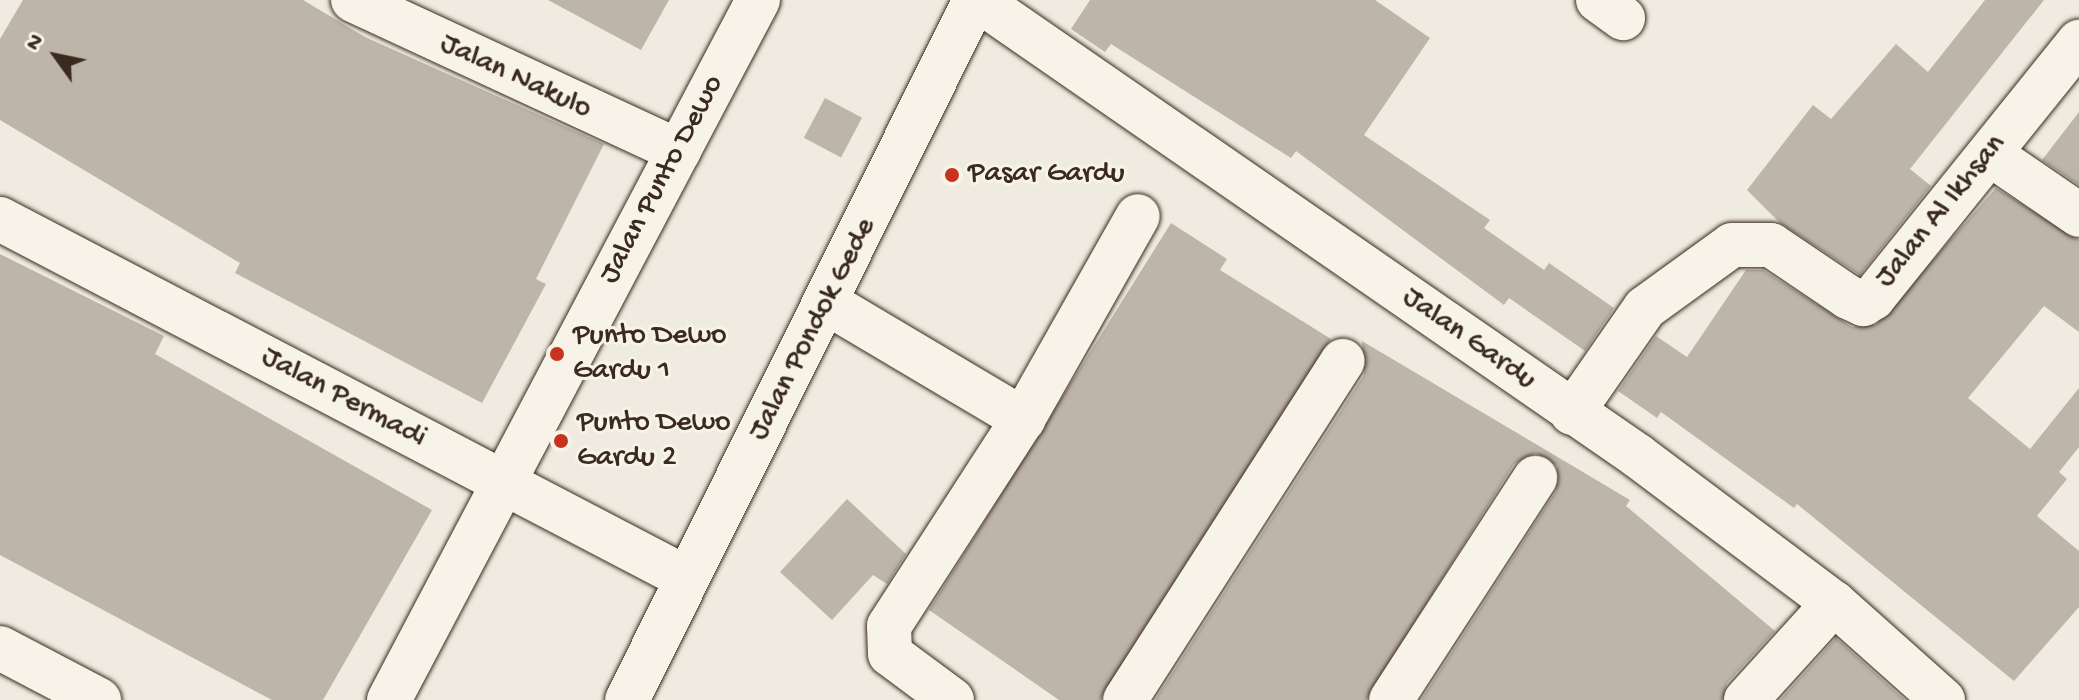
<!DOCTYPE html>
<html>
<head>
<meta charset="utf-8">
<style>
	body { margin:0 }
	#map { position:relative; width:2079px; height:700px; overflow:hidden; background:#efebe0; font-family:"Gochi Hand",sans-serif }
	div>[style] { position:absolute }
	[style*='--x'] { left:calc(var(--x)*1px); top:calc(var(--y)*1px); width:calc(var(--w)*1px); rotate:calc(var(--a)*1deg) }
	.building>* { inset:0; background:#bdb5aa; transform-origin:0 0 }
	.roads { filter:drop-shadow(0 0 2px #3b2a1e) drop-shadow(0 0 2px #3b2a1e) }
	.street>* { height:44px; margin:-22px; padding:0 22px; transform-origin:22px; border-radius:22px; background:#f7f3e8 }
	.primary>* { height:44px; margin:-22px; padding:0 22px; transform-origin:22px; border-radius:22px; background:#f7f3e8 }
	.dots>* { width:22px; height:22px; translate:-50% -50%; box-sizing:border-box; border:4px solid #f7f3e8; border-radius:50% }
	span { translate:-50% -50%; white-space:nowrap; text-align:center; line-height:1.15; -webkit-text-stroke:6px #f7f3e8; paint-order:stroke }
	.street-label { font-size:30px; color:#3b2a1e }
	.poi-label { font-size:30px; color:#3b2a1e }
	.left { translate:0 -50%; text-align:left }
	.north { position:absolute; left:16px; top:16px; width:80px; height:80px; -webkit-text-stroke:6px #f7f3e8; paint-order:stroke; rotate:303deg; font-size:22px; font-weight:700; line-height:32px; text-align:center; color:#3b2a1e }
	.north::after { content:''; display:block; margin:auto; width:28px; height:36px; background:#3b2a1e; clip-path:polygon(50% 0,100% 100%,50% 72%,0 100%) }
</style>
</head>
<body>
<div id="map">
	<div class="building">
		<i style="clip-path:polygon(23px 0,303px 0,365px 37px,604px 144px,536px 279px,546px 284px,482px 403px,235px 273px,240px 263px,0 120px,0 39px)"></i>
		<i style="clip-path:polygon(548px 0,669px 0,641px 50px)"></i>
		<i style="clip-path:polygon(1090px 0,1375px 0,1430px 38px,1364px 135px,1490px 220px,1484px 228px,1544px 270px,1549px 263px,1614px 308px,1585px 351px,1509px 298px,1504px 305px,1296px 151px,1291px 158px,1111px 44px,1105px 52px,1071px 29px)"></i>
		<i style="clip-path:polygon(1985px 0,2044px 0,1910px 169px,1931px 186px,1860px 275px,1780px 223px,1747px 190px,1813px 105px,1831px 119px,1896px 44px,1928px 72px)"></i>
		<i style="left:825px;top:98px;width:42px;height:45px;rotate:28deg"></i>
		<i style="clip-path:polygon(2079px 112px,2079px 185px,2042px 160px)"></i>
		<i style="clip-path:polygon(1996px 188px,2079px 240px,2079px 332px,2044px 306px,1968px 398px,2030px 449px,2079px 388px,2079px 447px,2059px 472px,2067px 479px,2037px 516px,2079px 551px,2079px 607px,2014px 681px,1797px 504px,1794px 508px,1661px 412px,1657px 418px,1618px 391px,1656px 336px,1687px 357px,1746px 270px,1763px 270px,1852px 327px,1876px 325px)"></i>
		<i style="clip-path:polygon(1171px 223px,1227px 259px,1220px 270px,1331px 339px,1100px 700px,1059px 700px,929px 610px)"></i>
		<i style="clip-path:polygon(0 254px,164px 336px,155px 354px,432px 510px,323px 700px,272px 700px,0 555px)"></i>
		<i style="clip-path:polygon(1362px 341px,1630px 500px,1626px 506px,1775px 631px,1727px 683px,1722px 700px,1421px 700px,1556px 491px,1557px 466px,1536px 453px,1514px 464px,1366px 700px,1155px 700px,1364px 375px)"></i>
		<i style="clip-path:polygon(847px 499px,906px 554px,887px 584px,873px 575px,832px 620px,780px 572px)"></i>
		<i style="clip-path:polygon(1836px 638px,1905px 700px,1780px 700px)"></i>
	</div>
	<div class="roads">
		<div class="street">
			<i style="--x:353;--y:0;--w:359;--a:24.9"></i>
			<i style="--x:978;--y:0;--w:802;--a:34.64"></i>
			<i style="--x:1638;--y:456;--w:245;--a:36.9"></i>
			<i style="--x:1834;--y:603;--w:146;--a:41.7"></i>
			<i style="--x:1598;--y:0;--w:31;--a:36"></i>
			<i style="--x:1990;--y:154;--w:108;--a:34.4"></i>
			<i style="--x:0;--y:219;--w:774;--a:27.62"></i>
			<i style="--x:829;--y:304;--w:226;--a:30.7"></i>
			<i style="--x:1572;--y:413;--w:128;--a:-55.2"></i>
			<i style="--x:1645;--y:308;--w:107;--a:-35.9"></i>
			<i style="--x:1732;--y:245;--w:39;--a:0"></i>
			<i style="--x:1771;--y:245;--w:93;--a:34"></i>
			<i style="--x:1848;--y:297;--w:17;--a:25"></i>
			<i style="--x:1863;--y:304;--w:12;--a:-31"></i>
			<i style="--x:1873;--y:298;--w:329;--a:-51.2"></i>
			<i style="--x:0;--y:648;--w:112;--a:27.7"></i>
			<i style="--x:389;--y:700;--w:791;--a:-62.2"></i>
			<i style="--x:952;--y:700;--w:77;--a:-143.4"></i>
			<i style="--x:890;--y:654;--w:28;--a:-92"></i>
			<i style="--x:889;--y:626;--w:247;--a:-57.1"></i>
			<i style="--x:1023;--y:419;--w:233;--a:-60.5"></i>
			<i style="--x:1125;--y:700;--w:403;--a:-57.3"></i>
			<i style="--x:1391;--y:700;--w:265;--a:-57"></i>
			<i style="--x:1746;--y:700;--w:131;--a:-47.8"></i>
		</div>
		<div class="primary">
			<i style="--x:627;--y:700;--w:782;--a:-63.57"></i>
		</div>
	</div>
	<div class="dots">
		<i style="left:952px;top:175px;background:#c8321e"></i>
		<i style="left:557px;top:354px;background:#c8321e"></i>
		<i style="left:561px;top:441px;background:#c8321e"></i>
	</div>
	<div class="street-label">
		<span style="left:515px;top:78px;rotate:25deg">Jalan Nakulo</span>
		<span style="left:663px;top:180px;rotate:-62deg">Jalan Punto Dewo</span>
		<span style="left:1942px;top:212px;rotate:-51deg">Jalan Al Ikhsan</span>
		<span style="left:814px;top:330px;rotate:-63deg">Jalan Pondok Gede</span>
		<span style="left:1468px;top:340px;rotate:35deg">Jalan Gardu</span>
		<span style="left:343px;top:399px;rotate:28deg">Jalan Permadi</span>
	</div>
	<div class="poi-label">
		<span class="left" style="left:968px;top:175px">Pasar Gardu</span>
		<span class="left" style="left:573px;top:354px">Punto Dewo<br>Gardu 1</span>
		<span class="left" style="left:577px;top:441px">Punto Dewo<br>Gardu 2</span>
	</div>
	<div class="north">N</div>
</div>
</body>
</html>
